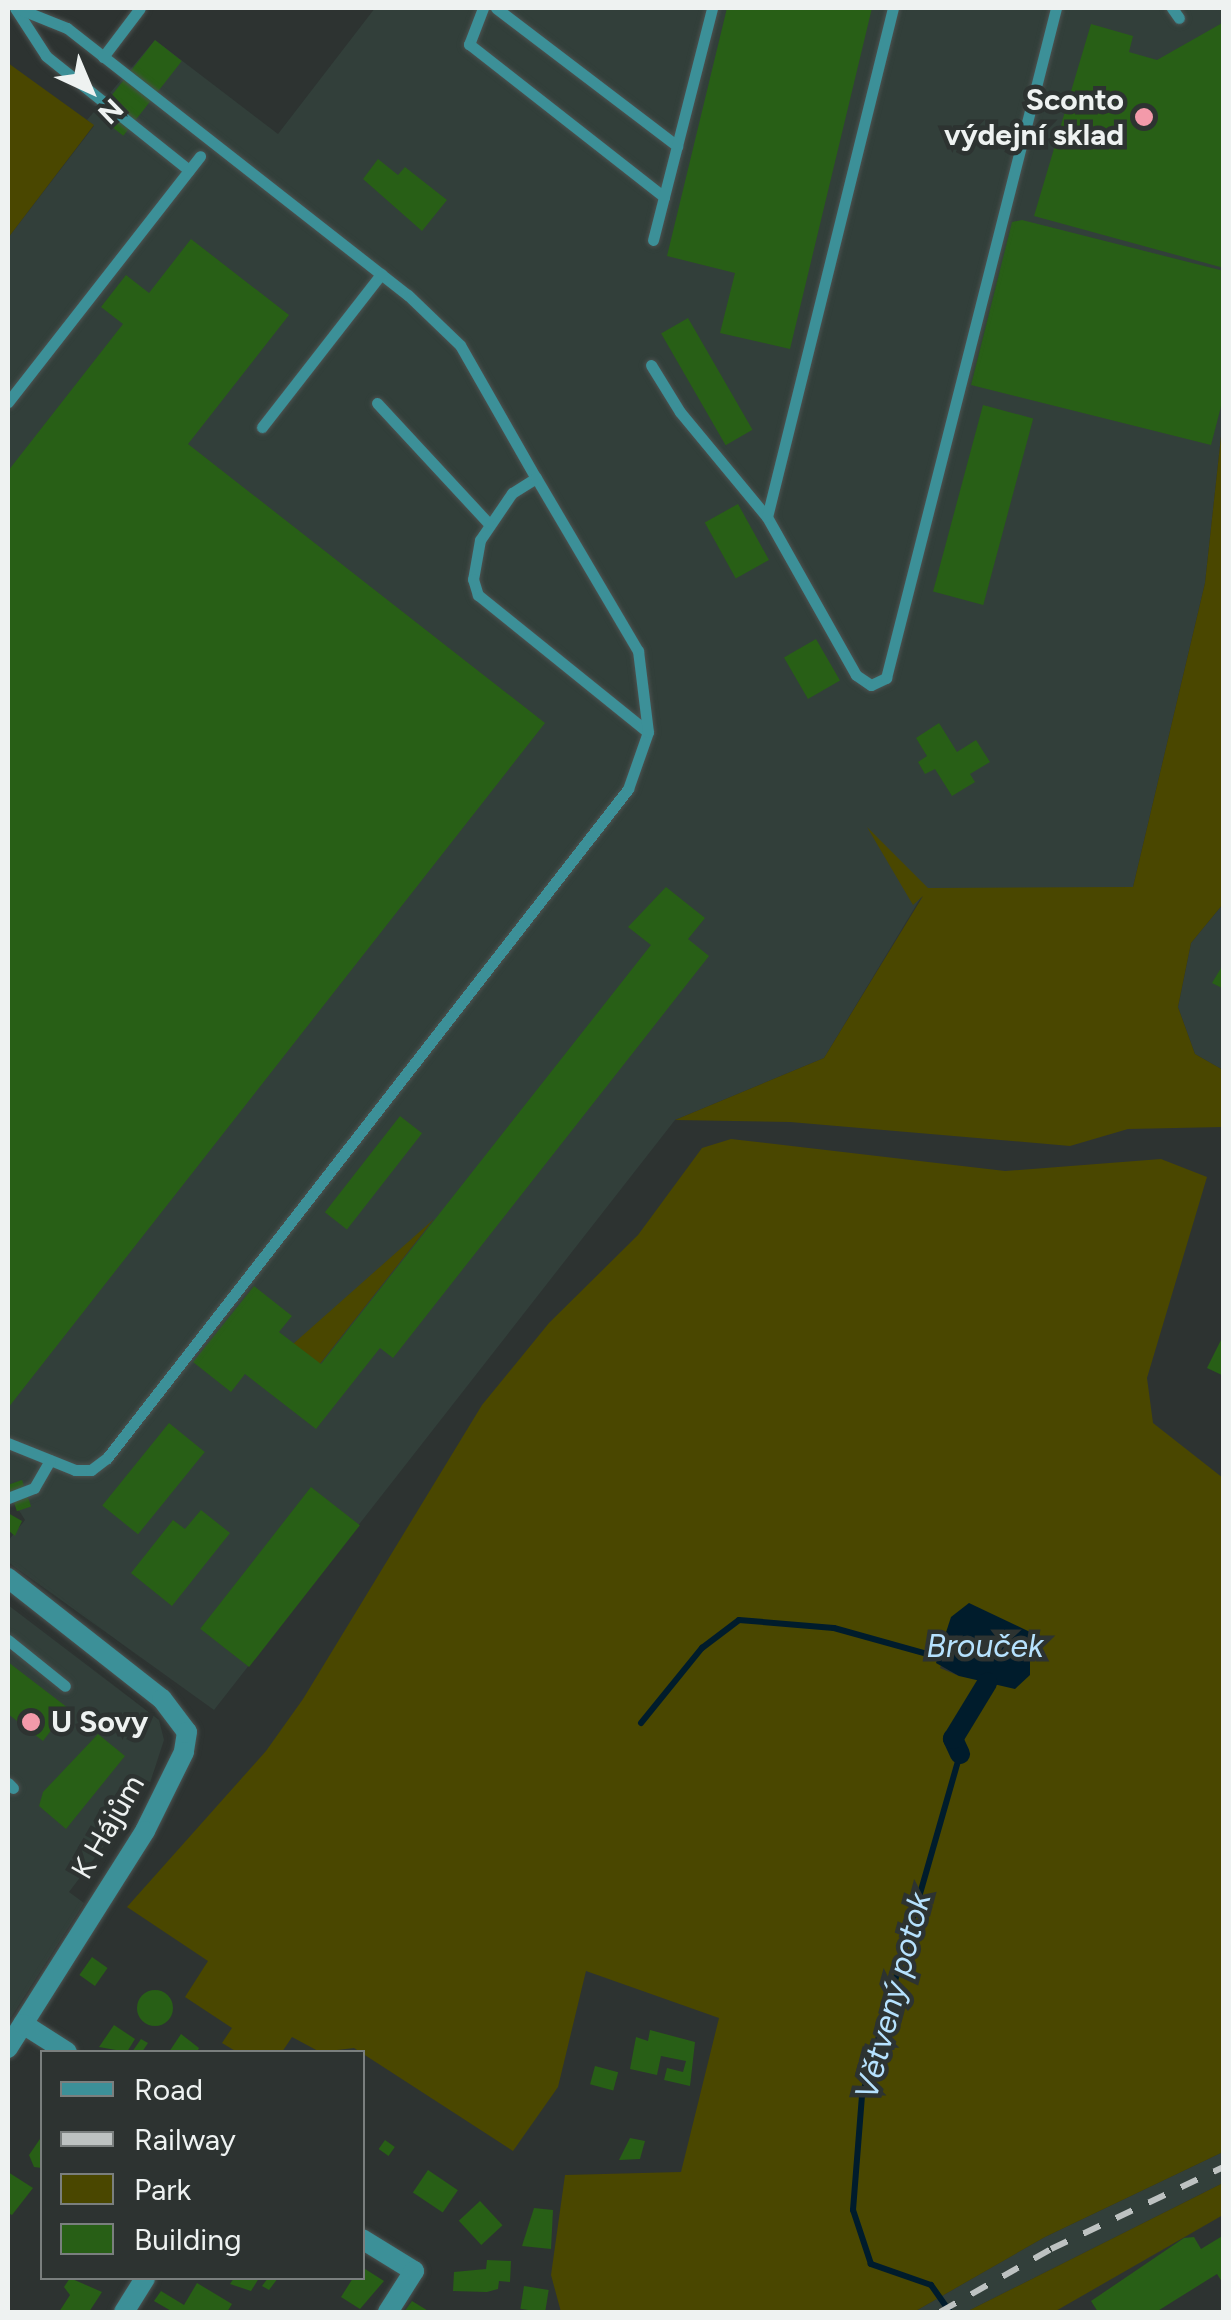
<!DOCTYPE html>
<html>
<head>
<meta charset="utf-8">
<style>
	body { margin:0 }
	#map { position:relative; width:1231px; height:2320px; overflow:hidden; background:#2d3331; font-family:Figtree,sans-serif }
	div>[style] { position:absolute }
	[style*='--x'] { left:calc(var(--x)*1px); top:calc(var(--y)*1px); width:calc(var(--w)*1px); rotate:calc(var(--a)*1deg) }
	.built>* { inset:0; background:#323f3a }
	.green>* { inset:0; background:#4a4700 }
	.water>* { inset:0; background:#001c2c }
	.stream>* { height:6px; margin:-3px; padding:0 3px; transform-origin:3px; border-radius:3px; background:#001c2c }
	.canal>* { height:20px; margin:-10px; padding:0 10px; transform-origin:10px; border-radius:10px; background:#001c2c }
	.building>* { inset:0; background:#285f16; transform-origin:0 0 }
	.round { border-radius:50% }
	.roads { filter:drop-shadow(0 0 2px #4c5250) drop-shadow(0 0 2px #4c5250) }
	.service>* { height:11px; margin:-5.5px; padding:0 5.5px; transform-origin:5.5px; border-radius:5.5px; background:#3c9098 }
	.minor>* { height:20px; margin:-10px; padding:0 10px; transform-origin:10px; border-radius:10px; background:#3c9098 }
	.rail>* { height:6px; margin-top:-3px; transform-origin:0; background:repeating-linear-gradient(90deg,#bdc2c1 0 18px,transparent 0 36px) }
	.dots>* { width:28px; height:28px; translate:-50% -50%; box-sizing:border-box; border:5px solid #2d3331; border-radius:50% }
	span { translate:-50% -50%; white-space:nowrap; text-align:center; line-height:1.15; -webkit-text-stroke:9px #2d3331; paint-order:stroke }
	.poi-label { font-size:30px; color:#eef2f1; font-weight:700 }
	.right { translate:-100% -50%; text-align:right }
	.left { translate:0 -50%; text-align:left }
	.street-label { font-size:30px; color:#eef2f1 }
	.water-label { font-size:32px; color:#b6e2fe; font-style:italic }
	.frame { position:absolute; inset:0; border:10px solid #eef2f1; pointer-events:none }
	.legend { position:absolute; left:40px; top:2050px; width:325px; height:230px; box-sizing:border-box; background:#2d3331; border:2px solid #7a7f7e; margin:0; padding:12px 18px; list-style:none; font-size:30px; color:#eef2f1 }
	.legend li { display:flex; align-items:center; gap:20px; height:50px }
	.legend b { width:50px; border:2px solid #7a7f7e }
	.north { position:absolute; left:40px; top:40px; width:100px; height:100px; -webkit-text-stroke:8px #2d3331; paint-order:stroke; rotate:136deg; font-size:28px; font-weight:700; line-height:40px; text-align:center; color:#eef2f1 }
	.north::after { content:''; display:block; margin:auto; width:35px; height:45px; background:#eef2f1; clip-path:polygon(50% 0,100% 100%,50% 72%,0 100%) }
</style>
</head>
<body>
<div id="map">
	<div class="built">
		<i style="clip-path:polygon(375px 8px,1223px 8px,1223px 418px,1205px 583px,1133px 887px,923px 894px,824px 1058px,675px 1120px,214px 1710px,8px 1562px,8px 1541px,25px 1520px,8px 1493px,8px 238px,94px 126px,87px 120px,155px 40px,278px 134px)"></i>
		<i style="clip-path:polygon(1223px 904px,1223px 1070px,1195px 1054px,1178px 1007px,1191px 943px)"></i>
		<i style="clip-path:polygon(8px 1605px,159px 1720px,164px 1740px,149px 1786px,69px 1892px,84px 1903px,8px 2022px)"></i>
		<i style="clip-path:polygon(1223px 2152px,1223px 2183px,966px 2312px,914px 2312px,1045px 2237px)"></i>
	</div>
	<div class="green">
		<i style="clip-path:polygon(8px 63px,94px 125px,8px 238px)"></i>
		<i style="clip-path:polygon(1223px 418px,1223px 904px,1191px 943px,1178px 1007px,1195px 1054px,1223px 1070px,1223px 1127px,1128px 1129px,1070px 1146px,790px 1122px,675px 1120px,824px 1058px,923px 896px,913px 905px,867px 827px,928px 888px,1133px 887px,1205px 583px)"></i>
		<i style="clip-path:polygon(evenodd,731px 1139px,1005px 1171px,1161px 1159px,1207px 1177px,1147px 1378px,1153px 1423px,1223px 1478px,1223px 2152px,1045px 2237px,914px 2312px,561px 2312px,551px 2275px,565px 2175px,681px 2172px,719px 2018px,586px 1971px,558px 2087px,513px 2151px,354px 2048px,320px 2052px,292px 2037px,282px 2052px,237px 2052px,222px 2043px,232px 2028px,185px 1997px,208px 1961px,127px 1907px,266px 1751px,303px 1699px,482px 1405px,549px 1323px,638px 1235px,702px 1148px,731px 1139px,969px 1603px,959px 1676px,940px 1668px,969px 1603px)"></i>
		<i style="clip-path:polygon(434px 1219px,319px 1365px,293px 1344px)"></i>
		<i style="clip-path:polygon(1223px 2183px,1223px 2215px,1054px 2312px,966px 2312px)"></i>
	</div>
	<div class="water">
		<i style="clip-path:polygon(969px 1603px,1030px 1632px,1030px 1675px,1015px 1689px,959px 1676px,936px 1663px,951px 1617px)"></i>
	</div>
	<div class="stream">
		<i style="--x:641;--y:1723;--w:97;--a:-50.9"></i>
		<i style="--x:702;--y:1648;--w:46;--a:-37.1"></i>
		<i style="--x:739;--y:1620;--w:95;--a:4.8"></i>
		<i style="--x:834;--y:1628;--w:115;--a:15.6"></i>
		<i style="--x:950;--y:2312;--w:33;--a:-125"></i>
		<i style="--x:931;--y:2285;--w:64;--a:-160.7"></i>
		<i style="--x:871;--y:2264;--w:57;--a:-108.4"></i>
		<i style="--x:853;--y:2210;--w:114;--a:-85.5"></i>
		<i style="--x:862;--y:2096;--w:356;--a:-74"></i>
	</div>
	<div class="canal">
		<i style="--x:960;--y:1754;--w:17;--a:-115"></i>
		<i style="--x:953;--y:1739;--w:66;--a:-58.7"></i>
	</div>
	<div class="building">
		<i style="clip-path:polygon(727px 8px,872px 8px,790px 349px,720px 333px,735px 273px,667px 256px)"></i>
		<i style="clip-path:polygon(1224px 22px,1224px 268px,1034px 216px,1091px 24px,1133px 36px,1129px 52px,1157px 60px)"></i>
		<i style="left:155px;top:40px;width:34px;height:95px;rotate:38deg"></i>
		<i style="clip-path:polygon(378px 159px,398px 175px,405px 167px,447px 200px,422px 231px,363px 179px)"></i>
		<i style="clip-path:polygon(1022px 220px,1224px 271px,1224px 395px,1211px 445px,971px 385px,1012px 222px)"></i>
		<i style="clip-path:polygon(191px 239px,289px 315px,188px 444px,545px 723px,8px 1408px,8px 471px,123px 324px,101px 307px,126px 275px,149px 293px)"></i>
		<i style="left:688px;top:318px;width:129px;height:31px;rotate:60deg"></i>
		<i style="left:983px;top:405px;width:52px;height:193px;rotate:15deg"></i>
		<i style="left:738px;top:504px;width:64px;height:38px;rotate:61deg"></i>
		<i style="left:816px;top:639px;width:48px;height:37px;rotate:60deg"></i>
		<i style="clip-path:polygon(939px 723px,957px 752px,976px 740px,990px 762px,970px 774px,975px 782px,952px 796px,935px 769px,925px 774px,918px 762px,927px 756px,916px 738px)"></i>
		<i style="clip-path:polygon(666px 887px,705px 918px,688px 939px,709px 956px,393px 1358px,380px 1348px,316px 1429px,245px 1374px,231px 1392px,193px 1362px,254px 1286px,292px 1316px,279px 1332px,321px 1364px,651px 945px,628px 927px)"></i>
		<i style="clip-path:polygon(1224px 963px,1224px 989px,1212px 983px)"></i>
		<i style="left:400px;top:1116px;width:28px;height:122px;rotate:38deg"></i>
		<i style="clip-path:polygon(1224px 1334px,1224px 1376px,1207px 1368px)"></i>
		<i style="left:169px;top:1423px;width:46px;height:106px;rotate:39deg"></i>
		<i style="left:22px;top:1480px;width:28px;height:15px;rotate:71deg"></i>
		<i style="left:311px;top:1487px;width:62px;height:180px;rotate:38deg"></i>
		<i style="clip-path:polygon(201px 1510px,230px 1533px,172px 1606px,131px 1573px,173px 1520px,185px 1529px)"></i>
		<i style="clip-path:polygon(8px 1513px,22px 1521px,15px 1536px,8px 1530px)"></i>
		<i style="clip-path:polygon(8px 1662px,68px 1708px,43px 1741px,8px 1714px)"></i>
		<i style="clip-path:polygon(98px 1734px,125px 1756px,66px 1829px,39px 1806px,43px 1792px)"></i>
		<i style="left:92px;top:1957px;width:19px;height:22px;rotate:35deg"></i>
		<i class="round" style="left:137px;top:1990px;width:36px;height:36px"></i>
		<i style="clip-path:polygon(114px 2025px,135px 2039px,127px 2052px,99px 2047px)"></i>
		<i style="clip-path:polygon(650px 2030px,695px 2042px,690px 2086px,664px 2080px,667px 2068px,683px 2072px,686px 2061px,661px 2056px,657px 2075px,630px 2069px,636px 2037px,648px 2041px)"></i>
		<i style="clip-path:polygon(181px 2034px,199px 2048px,197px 2052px,169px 2052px)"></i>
		<i style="clip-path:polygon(141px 2039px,148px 2043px,142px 2052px,132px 2052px)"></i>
		<i style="left:595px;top:2066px;width:24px;height:19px;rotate:15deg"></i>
		<i style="clip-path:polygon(42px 2136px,42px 2168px,34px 2167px,29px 2155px)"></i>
		<i style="clip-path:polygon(630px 2138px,645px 2141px,640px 2159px,619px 2160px)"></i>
		<i style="left:385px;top:2140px;width:12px;height:11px;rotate:35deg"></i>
		<i style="left:428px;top:2170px;width:36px;height:27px;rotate:34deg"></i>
		<i style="clip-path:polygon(8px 2172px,33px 2188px,12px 2215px,8px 2213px)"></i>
		<i style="left:480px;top:2201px;width:33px;height:29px;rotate:47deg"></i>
		<i style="clip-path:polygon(534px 2208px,553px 2210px,551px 2249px,522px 2246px)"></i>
		<i style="clip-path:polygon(1224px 2235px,1224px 2285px,1217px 2274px,1156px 2312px,1098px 2312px,1091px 2301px,1184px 2238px,1194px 2237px,1201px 2249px)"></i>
		<i style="clip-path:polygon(487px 2260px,511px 2261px,510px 2282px,499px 2281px,498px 2289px,487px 2292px,453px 2291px,454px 2272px,486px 2269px)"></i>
		<i style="clip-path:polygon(362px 2267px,384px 2281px,360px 2309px,341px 2297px,353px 2278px,362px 2278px)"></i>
		<i style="clip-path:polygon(70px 2278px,102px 2292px,89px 2312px,59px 2312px,70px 2295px,64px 2287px)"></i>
		<i style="clip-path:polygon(234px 2278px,259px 2278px,251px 2291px,230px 2284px)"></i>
		<i style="clip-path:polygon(268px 2278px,278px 2278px,269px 2290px,262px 2286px)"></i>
		<i style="clip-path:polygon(197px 2283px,232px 2304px,227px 2312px,173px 2312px,154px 2301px,161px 2291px,184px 2305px)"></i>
		<i style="left:524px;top:2286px;width:25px;height:23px;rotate:9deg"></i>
		<i style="clip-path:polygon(412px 2301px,430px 2312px,404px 2312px)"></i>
	</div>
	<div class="roads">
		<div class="service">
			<i style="--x:15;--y:8;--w:57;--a:57.1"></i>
			<i style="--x:46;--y:56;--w:183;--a:38.6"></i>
			<i style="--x:17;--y:8;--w:54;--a:21.8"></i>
			<i style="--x:67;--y:28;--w:433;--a:38.1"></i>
			<i style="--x:408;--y:295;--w:72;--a:43.9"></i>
			<i style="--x:460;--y:345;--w:153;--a:60.3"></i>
			<i style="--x:536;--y:478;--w:28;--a:148"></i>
			<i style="--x:512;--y:493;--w:57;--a:124.2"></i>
			<i style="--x:480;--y:540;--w:40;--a:100"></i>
			<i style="--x:473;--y:579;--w:17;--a:73"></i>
			<i style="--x:478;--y:595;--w:218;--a:38.9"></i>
			<i style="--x:483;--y:8;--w:39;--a:111"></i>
			<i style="--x:469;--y:44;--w:248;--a:38.1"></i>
			<i style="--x:496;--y:8;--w:228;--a:37.3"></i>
			<i style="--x:1172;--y:8;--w:12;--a:55"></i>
			<i style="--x:103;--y:57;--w:61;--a:-52.9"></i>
			<i style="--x:653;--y:240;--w:239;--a:-75.7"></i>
			<i style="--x:651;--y:365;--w:55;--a:58.3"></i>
			<i style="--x:680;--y:412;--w:136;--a:50.4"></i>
			<i style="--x:767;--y:517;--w:181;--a:60.6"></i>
			<i style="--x:856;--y:675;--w:18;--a:34"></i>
			<i style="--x:871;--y:685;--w:17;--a:-25"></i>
			<i style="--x:886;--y:678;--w:691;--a:-75.76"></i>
			<i style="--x:8;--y:402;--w:312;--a:-52"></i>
			<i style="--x:377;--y:403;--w:163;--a:47.2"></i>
			<i style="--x:262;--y:427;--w:194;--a:-52.1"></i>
			<i style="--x:767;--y:517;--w:524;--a:-76.1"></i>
			<i style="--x:8;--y:1443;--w:72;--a:21.9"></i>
			<i style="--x:75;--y:1470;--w:16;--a:0"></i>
			<i style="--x:91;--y:1470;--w:20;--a:-37"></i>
			<i style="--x:107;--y:1458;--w:848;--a:-52.09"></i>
			<i style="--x:628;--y:789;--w:60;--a:-70.7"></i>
			<i style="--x:648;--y:732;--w:82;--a:-97"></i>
			<i style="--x:638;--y:651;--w:201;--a:-120.5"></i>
			<i style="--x:8;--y:1498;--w:28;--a:-21"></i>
			<i style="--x:34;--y:1488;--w:32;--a:-60"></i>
			<i style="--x:8;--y:1640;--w:73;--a:38.9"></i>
			<i style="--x:8;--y:1783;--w:7;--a:45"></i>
		</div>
		<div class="minor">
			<i style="--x:8;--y:1578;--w:196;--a:38.2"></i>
			<i style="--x:162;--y:1699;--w:41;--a:52.9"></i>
			<i style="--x:187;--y:1732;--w:20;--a:99"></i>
			<i style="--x:184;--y:1752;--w:88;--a:116.3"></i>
			<i style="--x:145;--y:1831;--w:257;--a:122.3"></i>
			<i style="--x:23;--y:2024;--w:52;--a:32.5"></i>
			<i style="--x:362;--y:2239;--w:61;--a:31.6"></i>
			<i style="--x:414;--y:2271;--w:49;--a:122.4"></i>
			<i style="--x:124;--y:2312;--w:40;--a:-58"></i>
		</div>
	</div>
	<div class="rail">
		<i style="--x:940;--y:2312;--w:128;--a:-29.6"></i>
		<i style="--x:1051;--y:2249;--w:191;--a:-25.4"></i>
	</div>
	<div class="dots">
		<i style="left:1144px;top:117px;background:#f39aaa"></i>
		<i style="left:31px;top:1722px;background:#f39aaa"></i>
	</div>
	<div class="poi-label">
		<span class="right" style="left:1124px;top:117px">Sconto<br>výdejní sklad</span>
		<span class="left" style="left:51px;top:1722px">U Sovy</span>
	</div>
	<div class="street-label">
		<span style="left:108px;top:1827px;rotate:-60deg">K Hájům</span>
	</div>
	<div class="water-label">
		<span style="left:985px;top:1646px">Brouček</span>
		<span style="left:893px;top:1996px;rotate:-75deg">Větvený potok</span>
	</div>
	<div class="frame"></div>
	<ul class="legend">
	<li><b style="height:12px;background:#3c9098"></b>Road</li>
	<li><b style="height:12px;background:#bdc2c1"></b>Railway</li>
	<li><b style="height:28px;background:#4a4700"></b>Park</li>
	<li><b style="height:28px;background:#285f16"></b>Building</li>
	</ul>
	<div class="north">N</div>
</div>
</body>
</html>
